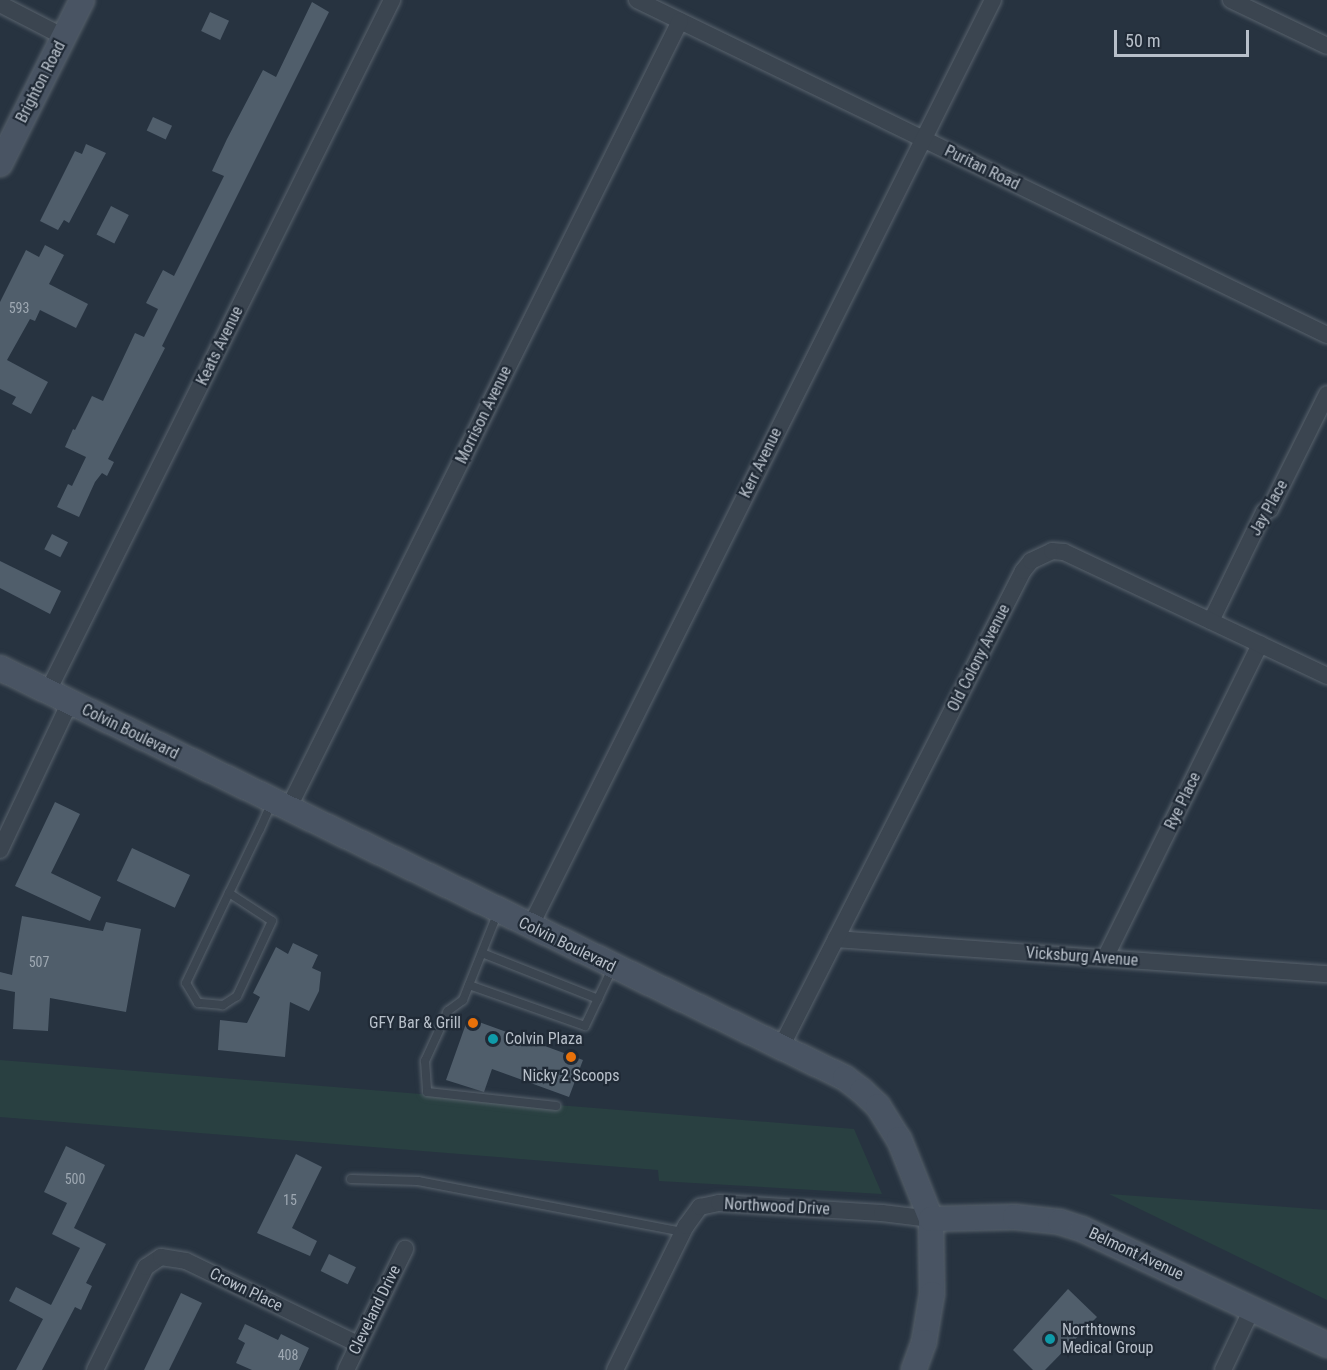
<!DOCTYPE html>
<html>
<head>
<meta charset="utf-8">
<style>
	body { margin:0 }
	#map { position:relative; width:1327px; height:1370px; overflow:hidden; background:#273340; font-family:"Roboto Condensed",sans-serif }
	div>[style] { position:absolute }
	[style*='--x'] { left:calc(var(--x)*1px); top:calc(var(--y)*1px); width:calc(var(--w)*1px); rotate:calc(var(--a)*1deg) }
	.green>* { inset:0; background:#294041 }
	.building>* { inset:0; background:#505e6b; transform-origin:0 0 }
	.roads { filter:drop-shadow(0 0 2px #59636d) drop-shadow(0 0 2px #59636d) }
	.lane>* { height:8px; margin:-4px; padding:0 4px; transform-origin:4px; border-radius:4px; background:#3b4550 }
	.street>* { height:16px; margin:-8px; padding:0 8px; transform-origin:8px; border-radius:8px; background:#3b4550 }
	.secondary>* { height:24px; margin:-12px; padding:0 12px; transform-origin:12px; border-radius:12px; background:#495463 }
	.dots>* { width:16px; height:16px; translate:-50% -50%; box-sizing:border-box; border:3px solid #202a36; border-radius:50% }
	span { translate:-50% -50%; white-space:nowrap; text-align:center; line-height:1.15; -webkit-text-stroke:4.5px #202a36; paint-order:stroke }
	.number-label { font-size:14px; color:#9ea8b2 }
	.number-label span { -webkit-text-stroke-width:0 }
	.street-label { font-size:16px; color:#b8c0ca }
	.poi-label { font-size:16px; color:#b8c0ca }
	.right { translate:-100% -50%; text-align:right }
	.left { translate:0 -50%; text-align:left }
	.scale { position:absolute; left:1114px; top:30px; width:135px; height:27px; box-sizing:border-box; border:3px solid #b8c0ca; border-top:0; padding-left:8px; font-size:18px; line-height:21px; white-space:nowrap; color:#b8c0ca; -webkit-text-stroke:4px #202a36; paint-order:stroke }
</style>
</head>
<body>
<div id="map">
	<div class="green">
		<i style="clip-path:polygon(0 1060px,854px 1129px,882px 1194px,659px 1181px,658px 1170px,0 1117px)"></i>
		<i style="clip-path:polygon(1109px 1194px,1327px 1210px,1327px 1300px)"></i>
	</div>
	<div class="building">
		<i style="clip-path:polygon(312px 2px,329px 12px,162px 346px,165px 348px,108px 459px,114px 462px,107px 476px,102px 473px,95px 482px,79px 517px,57px 507px,68px 484px,72px 486px,86px 457px,65px 447px,73px 429px,75px 430px,92px 396px,103px 401px,135px 333px,144px 337px,158px 309px,146px 303px,163px 270px,174px 276px,224px 176px,212px 171px,227px 139px,263px 70px,276px 77px)"></i>
		<i style="left:210px;top:12px;width:21px;height:21px;rotate:25deg"></i>
		<i style="left:153px;top:117px;width:21px;height:15px;rotate:25deg"></i>
		<i style="clip-path:polygon(86px 144px,106px 153px,69px 223px,64px 220px,58px 230px,40px 221px,75px 151px,82px 154px)"></i>
		<i style="left:111px;top:206px;width:20px;height:32px;rotate:27deg"></i>
		<i style="clip-path:polygon(45px 245px,64px 255px,49px 284px,88px 304px,76px 328px,40px 310px,35px 321px,30px 319px,7px 360px,48px 382px,31px 414px,12px 404px,16px 397px,0 389px,0 302px,26px 250px,39px 257px)"></i>
		<i style="left:52px;top:534px;width:18px;height:17px;rotate:27deg"></i>
		<i style="clip-path:polygon(0 561px,61px 591px,50px 614px,0 588px)"></i>
		<i style="clip-path:polygon(55px 802px,80px 814px,51px 873px,101px 897px,90px 921px,15px 886px)"></i>
		<i style="left:132px;top:848px;width:64px;height:36px;rotate:25deg"></i>
		<i style="clip-path:polygon(22px 916px,103px 931px,106px 922px,141px 929px,126px 1012px,50px 998px,48px 1031px,13px 1029px,15px 992px,0 989px,0 972px,12px 975px)"></i>
		<i style="clip-path:polygon(293px 943px,318px 955px,312px 968px,321px 972px,319px 991px,309px 1011px,290px 1002px,285px 1057px,218px 1050px,220px 1020px,247px 1023px,260px 997px,253px 993px,276px 947px,288px 954px)"></i>
		<i style="clip-path:polygon(468px 1018px,583px 1060px,569px 1097px,492px 1069px,484px 1092px,446px 1080px)"></i>
		<i style="clip-path:polygon(66px 1146px,105px 1165px,74px 1228px,106px 1244px,86px 1283px,92px 1286px,81px 1310px,75px 1307px,42px 1370px,16px 1370px,43px 1319px,9px 1301px,16px 1287px,51px 1305px,80px 1248px,52px 1234px,67px 1203px,44px 1192px)"></i>
		<i style="clip-path:polygon(296px 1154px,322px 1167px,292px 1228px,317px 1241px,310px 1256px,257px 1233px)"></i>
		<i style="left:329px;top:1254px;width:30px;height:19px;rotate:26deg"></i>
		<i style="clip-path:polygon(1068px 1289px,1097px 1317px,1045px 1370px,1033px 1370px,1013px 1350px)"></i>
		<i style="clip-path:polygon(181px 1293px,202px 1303px,169px 1370px,144px 1370px)"></i>
		<i style="clip-path:polygon(245px 1324px,278px 1340px,281px 1334px,309px 1348px,299px 1370px,252px 1370px,236px 1363px,245px 1343px,238px 1339px)"></i>
	</div>
	<div class="roads">
		<div class="lane">
			<i style="--x:229;--y:893;--w:51;--a:33.1"></i>
			<i style="--x:272;--y:921;--w:83;--a:115"></i>
			<i style="--x:237;--y:996;--w:17;--a:147"></i>
			<i style="--x:223;--y:1005;--w:25;--a:-175"></i>
			<i style="--x:198;--y:1003;--w:23;--a:-121"></i>
			<i style="--x:186;--y:983;--w:100;--a:-64.5"></i>
			<i style="--x:229;--y:893;--w:71;--a:-64.2"></i>
			<i style="--x:260;--y:829;--w:30;--a:-66"></i>
			<i style="--x:498;--y:912;--w:95;--a:111.7"></i>
			<i style="--x:463;--y:1000;--w:19;--a:144"></i>
			<i style="--x:448;--y:1011;--w:55;--a:114.7"></i>
			<i style="--x:425;--y:1061;--w:31;--a:86"></i>
			<i style="--x:427;--y:1092;--w:130;--a:6.2"></i>
			<i style="--x:482;--y:953;--w:125;--a:21.6"></i>
			<i style="--x:469;--y:985;--w:123;--a:19.5"></i>
			<i style="--x:585;--y:1026;--w:65;--a:-64.6"></i>
			<i style="--x:351;--y:1179;--w:67;--a:1.7"></i>
			<i style="--x:418;--y:1181;--w:269;--a:10.9"></i>
		</div>
		<div class="street">
			<i style="--x:637;--y:0;--w:767;--a:25.9"></i>
			<i style="--x:1231;--y:0;--w:106;--a:25.6"></i>
			<i style="--x:0;--y:4;--w:72;--a:27.3"></i>
			<i style="--x:1211;--y:621;--w:121;--a:-64.1"></i>
			<i style="--x:1264;--y:512;--w:7;--a:-27"></i>
			<i style="--x:1270;--y:509;--w:128;--a:-63.6"></i>
			<i style="--x:48;--y:691;--w:772;--a:-63.53"></i>
			<i style="--x:288;--y:809;--w:880;--a:-63.55"></i>
			<i style="--x:0;--y:850;--w:164;--a:-64.7"></i>
			<i style="--x:530;--y:927;--w:1036;--a:-63.46"></i>
			<i style="--x:836;--y:939;--w:492;--a:4.1"></i>
			<i style="--x:1105;--y:958;--w:350;--a:-63.7"></i>
			<i style="--x:781;--y:1047;--w:534;--a:-63.05"></i>
			<i style="--x:1023;--y:571;--w:13;--a:-51"></i>
			<i style="--x:1031;--y:561;--w:23;--a:-25"></i>
			<i style="--x:1052;--y:551;--w:12;--a:5"></i>
			<i style="--x:1064;--y:552;--w:291;--a:25.2"></i>
			<i style="--x:95;--y:1370;--w:115;--a:-63.7"></i>
			<i style="--x:146;--y:1267;--w:18;--a:-34"></i>
			<i style="--x:161;--y:1257;--w:25;--a:9"></i>
			<i style="--x:186;--y:1261;--w:191;--a:25.8"></i>
			<i style="--x:346;--y:1370;--w:135;--a:-64"></i>
			<i style="--x:615;--y:1370;--w:161;--a:-63.8"></i>
			<i style="--x:686;--y:1226;--w:24;--a:-54"></i>
			<i style="--x:700;--y:1207;--w:19;--a:-12"></i>
			<i style="--x:719;--y:1203;--w:163;--a:3.5"></i>
			<i style="--x:882;--y:1213;--w:49;--a:7"></i>
			<i style="--x:1223;--y:1370;--w:68;--a:-64.6"></i>
		</div>
		<div class="secondary">
			<i style="--x:0;--y:164;--w:183;--a:-63.4"></i>
			<i style="--x:0;--y:668;--w:939;--a:25.88"></i>
			<i style="--x:845;--y:1078;--w:21;--a:37"></i>
			<i style="--x:862;--y:1091;--w:22;--a:43"></i>
			<i style="--x:878;--y:1106;--w:39;--a:58"></i>
			<i style="--x:899;--y:1139;--w:86;--a:68.2"></i>
			<i style="--x:931;--y:1219;--w:75;--a:89.2"></i>
			<i style="--x:932;--y:1294;--w:49;--a:99.5"></i>
			<i style="--x:924;--y:1342;--w:30;--a:110"></i>
			<i style="--x:931;--y:1219;--w:84;--a:-1.4"></i>
			<i style="--x:1015;--y:1217;--w:45;--a:6.3"></i>
			<i style="--x:1060;--y:1222;--w:23;--a:18"></i>
			<i style="--x:1082;--y:1229;--w:271;--a:25.3"></i>
		</div>
	</div>
	<div class="dots">
		<i style="left:473px;top:1023px;background:#e8710a"></i>
		<i style="left:493px;top:1039px;background:#0f9aa8"></i>
		<i style="left:571px;top:1057px;background:#e8710a"></i>
		<i style="left:1050px;top:1339px;background:#0f9aa8"></i>
	</div>
	<div class="number-label">
		<span style="left:19px;top:308px">593</span>
		<span style="left:39px;top:962px">507</span>
		<span style="left:75px;top:1179px">500</span>
		<span style="left:290px;top:1200px">15</span>
		<span style="left:288px;top:1355px">408</span>
	</div>
	<div class="street-label">
		<span style="left:41px;top:82px;rotate:-63deg">Brighton Road</span>
		<span style="left:982px;top:168px;rotate:26deg">Puritan Road</span>
		<span style="left:220px;top:346px;rotate:-64deg">Keats Avenue</span>
		<span style="left:484px;top:415px;rotate:-64deg">Morrison Avenue</span>
		<span style="left:761px;top:463px;rotate:-64deg">Kerr Avenue</span>
		<span style="left:1269px;top:508px;rotate:-61deg">Jay Place</span>
		<span style="left:979px;top:658px;rotate:-63deg">Old Colony Avenue</span>
		<span style="left:130px;top:732px;rotate:26deg">Colvin Boulevard</span>
		<span style="left:1183px;top:801px;rotate:-64deg">Rye Place</span>
		<span style="left:567px;top:945px;rotate:26deg">Colvin Boulevard</span>
		<span style="left:1082px;top:957px;rotate:4deg">Vicksburg Avenue</span>
		<span style="left:777px;top:1207px;rotate:3deg">Northwood Drive</span>
		<span style="left:1136px;top:1254px;rotate:25deg">Belmont Avenue</span>
		<span style="left:246px;top:1290px;rotate:26deg">Crown Place</span>
		<span style="left:375px;top:1310px;rotate:-64deg">Cleveland Drive</span>
	</div>
	<div class="poi-label">
		<span class="right" style="left:461px;top:1023px">GFY Bar &amp; Grill</span>
		<span class="left" style="left:505px;top:1039px">Colvin Plaza</span>
		<span style="left:571px;top:1076px">Nicky 2 Scoops</span>
		<span class="left" style="left:1062px;top:1339px">Northtowns<br>Medical Group</span>
	</div>
	<div class="scale">50 m</div>
</div>
</body>
</html>
